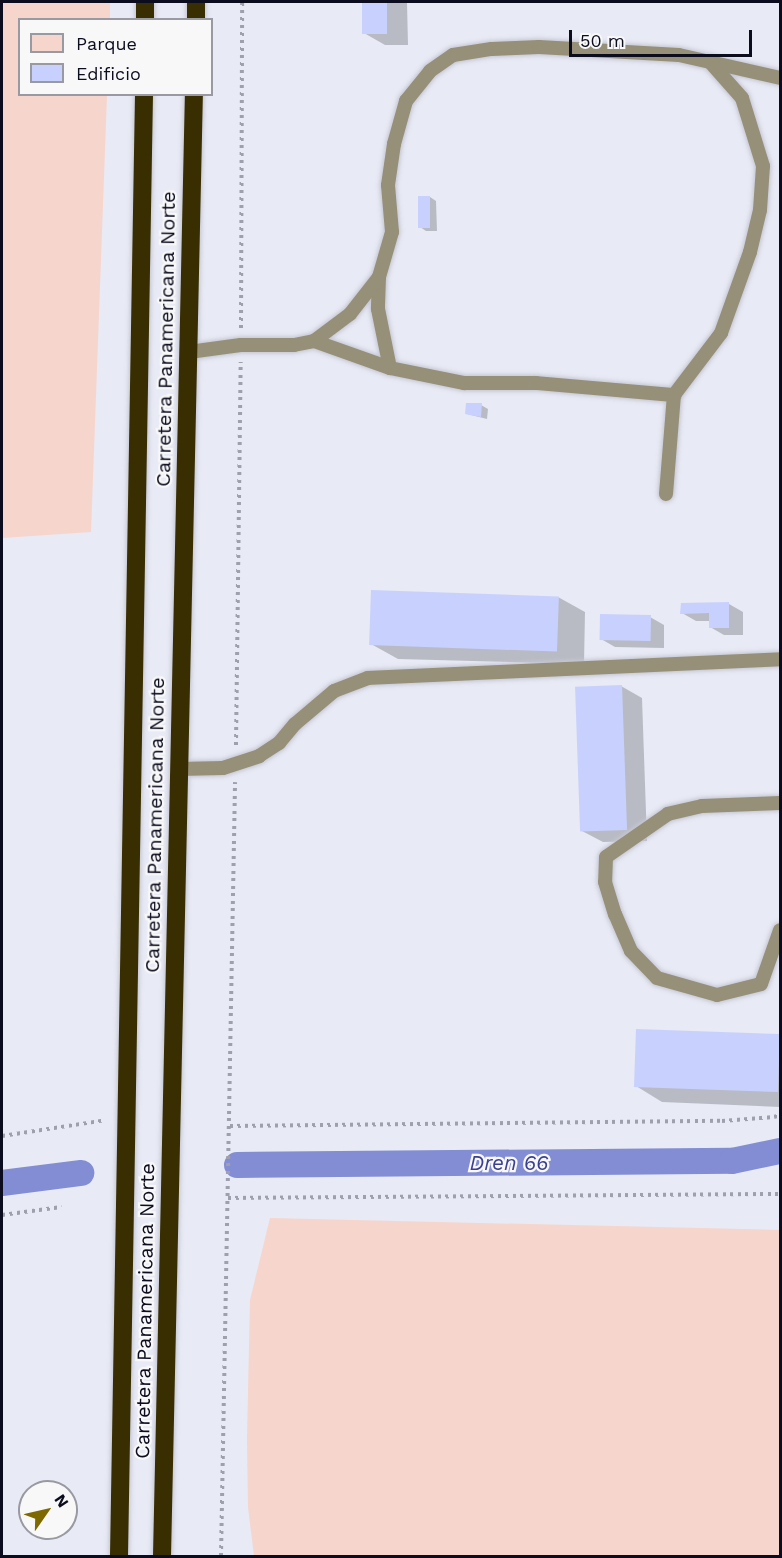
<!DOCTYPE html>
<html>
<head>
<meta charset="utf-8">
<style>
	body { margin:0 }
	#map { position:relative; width:782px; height:1558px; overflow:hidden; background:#e8eaf5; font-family:"Work Sans",sans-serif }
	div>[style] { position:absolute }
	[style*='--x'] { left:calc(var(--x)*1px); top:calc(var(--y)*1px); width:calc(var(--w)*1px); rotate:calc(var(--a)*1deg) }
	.green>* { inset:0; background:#f6d5cc }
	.shadow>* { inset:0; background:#0003 }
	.canal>* { height:26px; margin:-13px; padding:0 13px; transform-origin:13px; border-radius:13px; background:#828dd4 }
	.building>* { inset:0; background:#c8d1fe; transform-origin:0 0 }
	.path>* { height:4px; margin-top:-2px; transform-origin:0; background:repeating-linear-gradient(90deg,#9ea0ae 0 3px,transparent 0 7.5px) }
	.roads { filter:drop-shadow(0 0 2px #c5c7d3) drop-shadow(0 0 2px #c5c7d3) }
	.lane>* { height:14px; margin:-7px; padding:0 7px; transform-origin:7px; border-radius:7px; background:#969079 }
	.highway>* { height:18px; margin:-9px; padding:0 9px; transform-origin:9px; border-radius:9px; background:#382e01 }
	span { translate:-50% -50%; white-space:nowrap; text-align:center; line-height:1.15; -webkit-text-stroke:4.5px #f8f8f8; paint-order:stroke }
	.street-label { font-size:20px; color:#0b0d1f }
	.water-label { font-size:21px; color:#3a3f93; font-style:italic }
	.frame { position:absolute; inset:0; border:3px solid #0b0d1f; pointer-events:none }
	.legend { position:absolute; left:18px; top:18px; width:195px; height:78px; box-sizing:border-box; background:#f8f8f8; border:2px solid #999aa1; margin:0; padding:8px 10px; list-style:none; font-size:18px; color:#0b0d1f }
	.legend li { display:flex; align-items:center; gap:12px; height:30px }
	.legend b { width:30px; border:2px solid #999aa1 }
	.north { position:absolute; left:18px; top:1480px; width:60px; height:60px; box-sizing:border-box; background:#f8f8f8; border:2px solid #999aa1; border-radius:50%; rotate:56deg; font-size:16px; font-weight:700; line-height:24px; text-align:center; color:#0b0d1f }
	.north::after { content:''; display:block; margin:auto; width:21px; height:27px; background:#7d6900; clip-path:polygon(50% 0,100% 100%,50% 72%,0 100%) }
	.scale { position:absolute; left:569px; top:30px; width:183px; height:27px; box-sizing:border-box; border:3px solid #0b0d1f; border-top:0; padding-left:8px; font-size:18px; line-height:21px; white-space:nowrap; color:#0b0d1f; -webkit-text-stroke:4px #f8f8f8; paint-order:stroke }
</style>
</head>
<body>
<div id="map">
	<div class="green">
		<i style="clip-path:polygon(2px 2px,110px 2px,110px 19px,20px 20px,20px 94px,107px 95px,91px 532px,2px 538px)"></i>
		<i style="clip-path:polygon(270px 1218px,780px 1230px,780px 1556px,254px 1556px,248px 1507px,247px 1439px,250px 1300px)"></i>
	</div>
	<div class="shadow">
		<i style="clip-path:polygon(363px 2px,407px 2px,408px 45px,385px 45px,364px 33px)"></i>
		<i style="clip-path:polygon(430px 197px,436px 201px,437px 231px,426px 231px,420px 227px)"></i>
		<i style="clip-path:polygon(481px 405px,488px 409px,487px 419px,467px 414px)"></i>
		<i style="clip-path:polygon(558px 597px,585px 612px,584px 664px,398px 659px,371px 644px)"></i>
		<i style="clip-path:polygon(729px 604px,743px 612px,743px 635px,724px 635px,710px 627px,710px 621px,696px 621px,682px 613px)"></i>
		<i style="clip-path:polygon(650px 617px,664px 625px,664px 648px,615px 647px,601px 639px)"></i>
		<i style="clip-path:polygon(621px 686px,642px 698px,647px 841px,603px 842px,582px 831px)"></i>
		<i style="clip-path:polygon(637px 1031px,780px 1037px,780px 1107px,662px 1102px,636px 1086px)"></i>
	</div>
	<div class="canal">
		<i style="--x:237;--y:1165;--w:495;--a:-0.5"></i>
		<i style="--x:732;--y:1161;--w:49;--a:-11.8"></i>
		<i style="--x:2;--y:1183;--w:80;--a:-7.2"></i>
	</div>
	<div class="building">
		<i style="left:362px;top:2px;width:25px;height:32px"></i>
		<i style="left:418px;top:196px;width:12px;height:32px"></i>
		<i style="clip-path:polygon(466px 403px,482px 403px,481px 417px,465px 414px)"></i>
		<i style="left:371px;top:590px;width:188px;height:55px;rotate:2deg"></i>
		<i style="clip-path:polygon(729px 602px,729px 628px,709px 628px,709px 613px,680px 614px,681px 603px)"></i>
		<i style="left:600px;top:614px;width:51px;height:26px;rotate:1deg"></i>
		<i style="left:622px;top:685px;width:145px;height:47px;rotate:88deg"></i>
		<i style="left:636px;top:1029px;width:144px;height:58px;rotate:2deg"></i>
	</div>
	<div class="path">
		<i style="--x:241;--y:328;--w:326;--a:-89.8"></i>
		<i style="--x:236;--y:745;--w:383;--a:-89.3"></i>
		<i style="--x:230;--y:1126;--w:492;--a:-0.6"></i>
		<i style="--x:722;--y:1121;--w:52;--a:-4.4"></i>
		<i style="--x:774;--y:1117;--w:6;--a:-18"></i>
		<i style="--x:2;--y:1136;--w:105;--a:-8.7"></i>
		<i style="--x:228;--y:1198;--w:552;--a:-0.42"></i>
		<i style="--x:2;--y:1215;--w:60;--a:-7.7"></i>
		<i style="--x:221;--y:1556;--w:774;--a:-88.96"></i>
	</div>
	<div class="roads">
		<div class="lane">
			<i style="--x:379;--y:277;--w:32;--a:92"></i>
			<i style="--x:378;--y:309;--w:60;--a:78.5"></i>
			<i style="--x:314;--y:341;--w:81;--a:19.6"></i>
			<i style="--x:390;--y:368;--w:76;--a:11.5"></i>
			<i style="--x:464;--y:383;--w:72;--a:0"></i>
			<i style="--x:536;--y:383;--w:139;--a:5"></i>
			<i style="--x:189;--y:352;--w:52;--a:-7.7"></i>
			<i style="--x:241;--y:345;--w:53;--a:0"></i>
			<i style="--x:294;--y:345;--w:20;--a:-11"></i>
			<i style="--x:314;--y:341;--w:45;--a:-36.9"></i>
			<i style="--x:350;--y:314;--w:47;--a:-51.9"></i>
			<i style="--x:379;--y:277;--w:47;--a:-73.9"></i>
			<i style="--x:392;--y:232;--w:47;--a:-94.9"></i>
			<i style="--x:388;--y:185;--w:41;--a:-81.7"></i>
			<i style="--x:394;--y:144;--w:45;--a:-74.4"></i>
			<i style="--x:406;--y:101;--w:38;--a:-51"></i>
			<i style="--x:430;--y:71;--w:28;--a:-35"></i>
			<i style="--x:453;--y:55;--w:39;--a:-9"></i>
			<i style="--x:492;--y:49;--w:47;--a:-2.4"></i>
			<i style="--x:539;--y:47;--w:140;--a:3.3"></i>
			<i style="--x:679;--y:55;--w:104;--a:12.8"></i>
			<i style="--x:666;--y:494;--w:99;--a:-85.4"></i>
			<i style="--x:674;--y:395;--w:78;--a:-52.8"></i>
			<i style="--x:721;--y:333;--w:86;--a:-70.3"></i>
			<i style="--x:750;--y:252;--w:43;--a:-76.6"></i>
			<i style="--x:760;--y:210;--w:44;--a:-86.1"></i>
			<i style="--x:763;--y:166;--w:71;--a:-107.2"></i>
			<i style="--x:742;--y:98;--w:48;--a:-131.6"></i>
			<i style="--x:179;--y:769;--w:44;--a:-1.3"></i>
			<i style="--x:223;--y:768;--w:38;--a:-18"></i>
			<i style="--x:259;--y:756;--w:24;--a:-33"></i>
			<i style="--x:279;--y:743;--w:25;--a:-50"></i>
			<i style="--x:295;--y:724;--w:51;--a:-40.2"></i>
			<i style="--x:334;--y:691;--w:36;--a:-21"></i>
			<i style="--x:368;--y:678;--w:412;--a:-2.6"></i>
			<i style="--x:780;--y:803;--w:78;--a:177.8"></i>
			<i style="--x:702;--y:806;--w:35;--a:167"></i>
			<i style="--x:668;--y:814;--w:75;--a:145.3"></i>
			<i style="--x:606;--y:857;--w:25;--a:92"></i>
			<i style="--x:605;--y:882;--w:34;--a:73"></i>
			<i style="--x:615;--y:914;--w:40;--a:66.6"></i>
			<i style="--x:631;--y:951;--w:37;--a:46"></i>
			<i style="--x:657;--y:978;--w:62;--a:15.8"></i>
			<i style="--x:717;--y:995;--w:45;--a:-14"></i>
			<i style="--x:761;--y:984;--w:57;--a:-70.6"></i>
		</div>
		<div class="highway">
			<i style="--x:145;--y:20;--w:18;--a:-90"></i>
			<i style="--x:196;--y:20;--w:18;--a:-90"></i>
			<i style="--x:119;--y:1556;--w:1462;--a:-89.02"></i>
			<i style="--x:162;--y:1556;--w:1462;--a:-88.75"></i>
		</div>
	</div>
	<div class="street-label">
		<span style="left:166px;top:339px;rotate:-89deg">Carretera Panamericana Norte</span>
		<span style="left:155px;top:825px;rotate:-89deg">Carretera Panamericana Norte</span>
		<span style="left:145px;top:1311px;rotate:-89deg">Carretera Panamericana Norte</span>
	</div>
	<div class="water-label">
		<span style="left:509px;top:1163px">Dren 66</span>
	</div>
	<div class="frame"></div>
	<ul class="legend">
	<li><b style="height:16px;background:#f6d5cc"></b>Parque</li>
	<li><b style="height:16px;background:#c8d1fe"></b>Edificio</li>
	</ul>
	<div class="north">N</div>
	<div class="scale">50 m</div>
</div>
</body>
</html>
